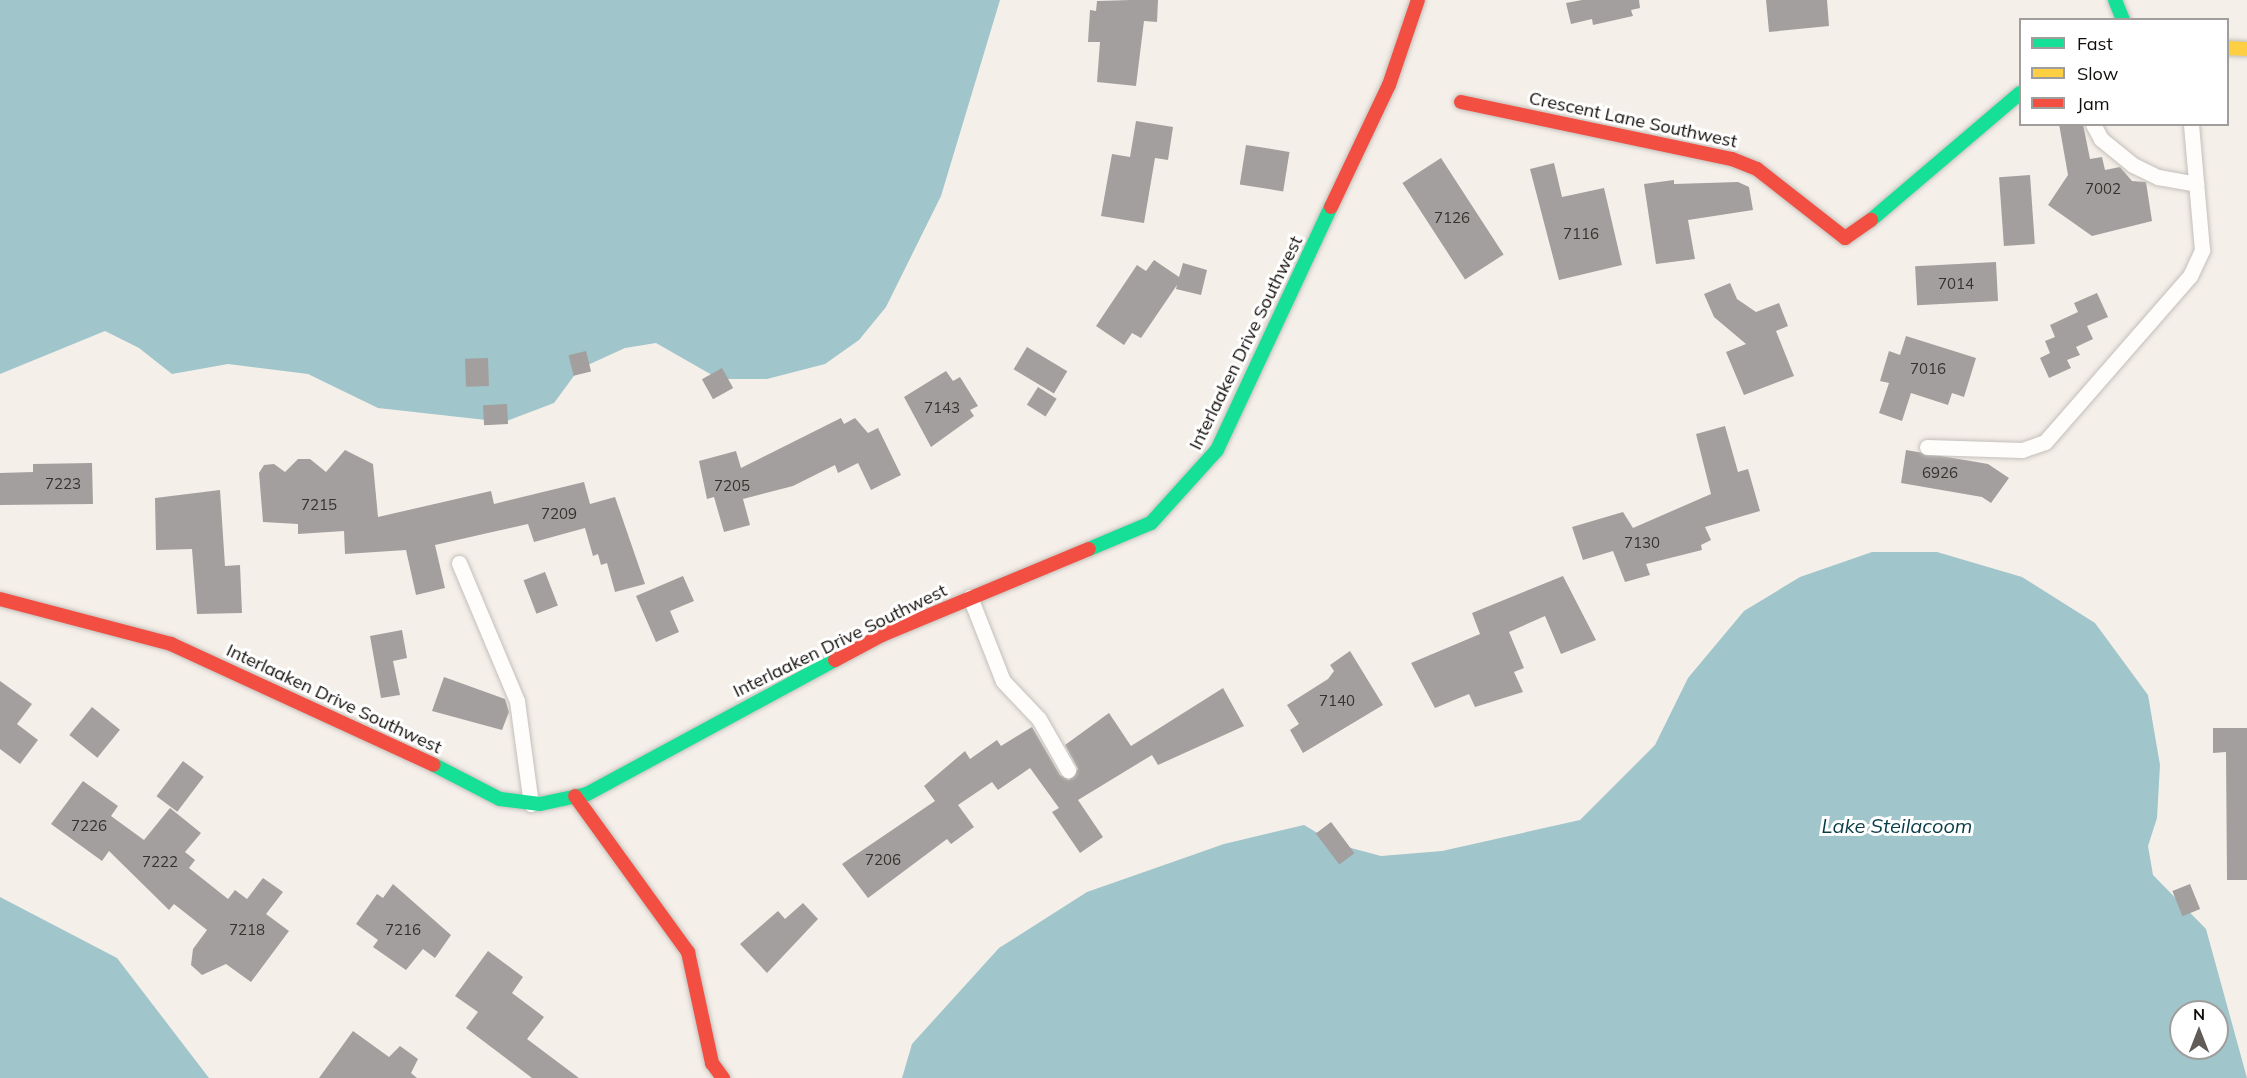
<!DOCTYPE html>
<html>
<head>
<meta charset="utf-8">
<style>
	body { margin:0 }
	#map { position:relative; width:2247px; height:1078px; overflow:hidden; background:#f5efe9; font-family:Mulish,sans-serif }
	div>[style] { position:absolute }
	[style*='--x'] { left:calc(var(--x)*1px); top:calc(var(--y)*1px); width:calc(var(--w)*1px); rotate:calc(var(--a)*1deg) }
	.water>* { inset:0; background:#a0c5cb }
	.building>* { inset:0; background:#a29f9e; transform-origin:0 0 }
	.roads { filter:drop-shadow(0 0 2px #c3bfba) drop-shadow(0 0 2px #c3bfba) }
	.lane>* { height:15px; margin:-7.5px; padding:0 7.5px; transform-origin:7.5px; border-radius:7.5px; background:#fefdfc }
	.fast>* { height:14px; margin:-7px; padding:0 7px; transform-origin:7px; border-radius:7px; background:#16e098 }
	.slow>* { height:14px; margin:-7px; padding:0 7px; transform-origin:7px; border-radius:7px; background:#ffcf43 }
	.jam>* { height:14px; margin:-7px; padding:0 7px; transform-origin:7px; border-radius:7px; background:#f24e42 }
	span { translate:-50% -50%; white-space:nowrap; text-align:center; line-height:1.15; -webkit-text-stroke:6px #fff; paint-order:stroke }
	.number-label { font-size:15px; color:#35322f }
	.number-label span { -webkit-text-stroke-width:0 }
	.street-label { font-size:18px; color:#110d0a }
	.water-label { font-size:20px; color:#093d46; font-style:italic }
	.legend { position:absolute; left:2019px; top:18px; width:210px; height:108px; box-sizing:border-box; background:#fff; border:2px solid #a09e9d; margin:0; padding:8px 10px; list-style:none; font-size:18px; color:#110d0a }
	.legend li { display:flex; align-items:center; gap:12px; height:30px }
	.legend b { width:30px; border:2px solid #a09e9d }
	.north { position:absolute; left:2169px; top:1000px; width:60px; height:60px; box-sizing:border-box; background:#fff; border:2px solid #a09e9d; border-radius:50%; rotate:0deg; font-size:16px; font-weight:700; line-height:24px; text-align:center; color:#110d0a }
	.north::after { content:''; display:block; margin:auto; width:21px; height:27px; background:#615c58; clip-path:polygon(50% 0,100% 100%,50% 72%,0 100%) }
</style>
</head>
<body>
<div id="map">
	<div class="water">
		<i style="clip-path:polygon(0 0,1000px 0,941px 196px,886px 307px,859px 340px,825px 364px,767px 379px,719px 379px,656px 343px,625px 348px,579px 369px,554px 403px,504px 422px,378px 408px,308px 374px,228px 364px,172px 374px,139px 348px,105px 331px,0 374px)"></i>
		<i style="clip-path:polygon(evenodd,1872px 552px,1937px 552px,2022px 577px,2095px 623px,2148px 695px,2160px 765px,2157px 818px,2148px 846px,2153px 875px,2206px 929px,2247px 1078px,902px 1078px,912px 1044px,999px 948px,1087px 892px,1224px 844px,1304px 825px,1336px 844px,1381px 856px,1442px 851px,1580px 820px,1655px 745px,1688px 678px,1744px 611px,1800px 577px,1872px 552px,2181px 1012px,2217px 1012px,2217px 1048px,2181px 1048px,2181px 1012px)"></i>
		<i style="clip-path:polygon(0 897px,117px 958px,209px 1078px,0 1078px)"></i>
	</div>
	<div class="building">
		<i style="clip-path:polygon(1131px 0,1158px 0,1157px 22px,1144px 21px,1136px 86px,1097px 82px,1100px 42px,1088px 42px,1090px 10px,1096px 11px,1097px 1px)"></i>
		<i style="clip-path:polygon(1582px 0,1639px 0,1640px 8px,1631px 10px,1633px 16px,1593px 25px,1592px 19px,1571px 24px,1566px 3px)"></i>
		<i style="clip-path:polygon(1766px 0,1827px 0,1829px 26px,1769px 32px)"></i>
		<i style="clip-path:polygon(1136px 121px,1173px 127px,1168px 160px,1155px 158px,1144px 223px,1101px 216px,1112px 154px,1130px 157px)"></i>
		<i style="clip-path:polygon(2059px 124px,2083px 124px,2090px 159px,2102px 157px,2105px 170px,2120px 167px,2132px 181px,2146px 182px,2152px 221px,2092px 236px,2048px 205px,2068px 175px)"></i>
		<i style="left:1246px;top:145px;width:44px;height:40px;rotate:9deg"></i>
		<i style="left:1441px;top:158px;width:115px;height:46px;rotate:57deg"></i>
		<i style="clip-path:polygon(1554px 163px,1562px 197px,1604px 188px,1622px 265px,1559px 280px,1530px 169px)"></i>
		<i style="left:2030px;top:175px;width:69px;height:31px;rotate:86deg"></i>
		<i style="clip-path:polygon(1674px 180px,1674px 184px,1738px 182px,1749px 187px,1753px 210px,1688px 220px,1695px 259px,1656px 264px,1644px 184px)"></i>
		<i style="clip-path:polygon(1154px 260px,1179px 277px,1183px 263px,1207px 270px,1201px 295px,1176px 289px,1177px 285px,1141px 338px,1132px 333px,1124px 345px,1096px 326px,1137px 265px,1146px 271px)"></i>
		<i style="left:1996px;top:262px;width:39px;height:81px;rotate:87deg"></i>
		<i style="clip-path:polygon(1730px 283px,1737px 299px,1756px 312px,1779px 303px,1788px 326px,1776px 331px,1794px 376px,1744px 395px,1726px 352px,1746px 344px,1714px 317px,1704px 294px)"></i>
		<i style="clip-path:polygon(2097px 293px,2108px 317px,2087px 326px,2093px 339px,2076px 347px,2080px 355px,2067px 360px,2071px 368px,2049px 378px,2040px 358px,2050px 353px,2045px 341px,2055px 337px,2050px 325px,2078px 312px,2074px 303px)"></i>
		<i style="clip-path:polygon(1906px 336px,1976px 358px,1964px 397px,1952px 393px,1948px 405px,1911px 393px,1902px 421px,1879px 413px,1889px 383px,1880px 381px,1889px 351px,1900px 355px)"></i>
		<i style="left:1027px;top:347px;width:47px;height:26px;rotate:31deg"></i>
		<i style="left:586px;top:351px;width:21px;height:18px;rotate:76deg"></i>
		<i style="left:488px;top:358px;width:28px;height:23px;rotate:88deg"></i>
		<i style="left:722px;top:368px;width:23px;height:23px;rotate:61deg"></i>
		<i style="clip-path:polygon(946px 371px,953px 381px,960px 377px,978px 406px,970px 410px,974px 416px,931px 447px,904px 397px)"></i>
		<i style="left:1038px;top:387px;width:22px;height:21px;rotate:32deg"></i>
		<i style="left:507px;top:404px;width:20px;height:24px;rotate:87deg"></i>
		<i style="clip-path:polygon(841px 418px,844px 424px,855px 418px,868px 433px,878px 428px,901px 475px,871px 490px,858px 463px,838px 473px,835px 465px,793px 486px,743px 499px,750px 525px,724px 532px,714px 497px,707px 499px,699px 461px,736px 451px,741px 468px)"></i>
		<i style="clip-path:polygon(1725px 426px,1738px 472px,1748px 469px,1760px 511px,1705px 527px,1711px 540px,1701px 545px,1702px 550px,1646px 564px,1650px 575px,1625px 582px,1613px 551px,1583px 560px,1572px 527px,1623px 512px,1633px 528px,1711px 494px,1696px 434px)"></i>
		<i style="clip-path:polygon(345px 450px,373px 464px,378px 517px,491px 491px,494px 504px,584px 482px,590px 504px,615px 497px,645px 584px,615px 592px,607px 563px,601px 565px,598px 554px,593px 556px,585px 528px,534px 542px,528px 524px,435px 545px,445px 588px,416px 595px,406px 550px,345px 554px,344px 531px,298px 534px,298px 524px,263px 522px,259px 473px,264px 465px,274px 464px,285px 472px,298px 459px,310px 459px,326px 472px)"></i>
		<i style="clip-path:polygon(1906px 450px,1988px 464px,2009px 478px,1991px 503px,1982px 497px,1901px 483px)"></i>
		<i style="clip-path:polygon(92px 463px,93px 504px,0 505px,0 473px,33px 472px,33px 464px)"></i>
		<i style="clip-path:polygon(220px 490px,225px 566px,240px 565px,242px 613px,197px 614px,192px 549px,156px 550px,155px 498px)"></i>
		<i style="left:545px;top:572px;width:36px;height:23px;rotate:69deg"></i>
		<i style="clip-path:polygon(683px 576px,694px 601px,670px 611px,679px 632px,656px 642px,636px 596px)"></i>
		<i style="clip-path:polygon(1563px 576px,1596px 640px,1561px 654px,1545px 616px,1509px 632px,1524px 668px,1514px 672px,1523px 692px,1475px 707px,1469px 694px,1435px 708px,1411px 663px,1480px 634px,1472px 613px)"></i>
		<i style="clip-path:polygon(402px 630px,407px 658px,393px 661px,400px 695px,381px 698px,370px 636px)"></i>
		<i style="clip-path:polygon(1350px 651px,1383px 705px,1303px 753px,1290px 730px,1299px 724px,1287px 705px,1328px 679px,1334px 671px,1330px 665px)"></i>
		<i style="clip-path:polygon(444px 677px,505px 699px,509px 712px,502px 730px,432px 711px)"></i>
		<i style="clip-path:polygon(0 681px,32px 704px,17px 724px,38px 740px,20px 764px,0 749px)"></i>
		<i style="clip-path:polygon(1223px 688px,1244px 726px,1158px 765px,1152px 755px,1078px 800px,1103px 837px,1080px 853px,1052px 812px,1059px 808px,1030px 768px,998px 790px,992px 782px,958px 805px,974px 827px,951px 844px,947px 839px,868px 898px,842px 864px,935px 801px,924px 786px,965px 751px,970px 759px,997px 740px,1001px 746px,1032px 727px,1060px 775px,1069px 780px,1078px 769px,1065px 745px,1109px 713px,1131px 746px)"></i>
		<i style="left:92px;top:707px;width:36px;height:36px;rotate:39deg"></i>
		<i style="clip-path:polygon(2213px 728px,2247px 728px,2247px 880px,2227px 880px,2226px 752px,2213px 753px)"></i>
		<i style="left:183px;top:761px;width:26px;height:44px;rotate:37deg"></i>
		<i style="clip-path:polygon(83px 781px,118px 806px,111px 816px,144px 840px,170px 808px,201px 833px,185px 852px,195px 860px,189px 868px,228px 899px,235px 890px,247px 899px,263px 878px,283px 892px,266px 914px,289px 931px,251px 982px,226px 964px,202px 975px,191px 965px,193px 949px,207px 930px,174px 904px,169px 910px,109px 851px,102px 861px,51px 824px)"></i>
		<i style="left:1331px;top:822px;width:39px;height:19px;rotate:53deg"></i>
		<i style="clip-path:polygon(393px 884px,451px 935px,435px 958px,423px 949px,406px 970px,373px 947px,378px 940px,356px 924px,377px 894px,383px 898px)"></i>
		<i style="left:2190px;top:884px;width:27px;height:19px;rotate:68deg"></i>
		<i style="clip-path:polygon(803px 903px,818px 919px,767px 973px,740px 944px,778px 911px,785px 919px)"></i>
		<i style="clip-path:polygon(488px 951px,523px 977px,512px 993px,544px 1017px,527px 1039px,579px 1078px,532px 1078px,466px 1028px,478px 1012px,455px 996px)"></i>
		<i style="clip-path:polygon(353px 1031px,389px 1057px,400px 1046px,418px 1059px,411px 1073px,417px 1078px,319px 1078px)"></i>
	</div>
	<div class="roads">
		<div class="lane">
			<i style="--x:2093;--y:124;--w:17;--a:62"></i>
			<i style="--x:2101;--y:139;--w:41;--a:39.1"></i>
			<i style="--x:2133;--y:165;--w:28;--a:26"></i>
			<i style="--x:2158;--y:177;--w:39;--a:10"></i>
			<i style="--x:1927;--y:447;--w:95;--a:1.8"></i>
			<i style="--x:2022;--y:450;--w:24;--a:-19"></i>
			<i style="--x:2045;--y:442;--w:220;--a:-48.9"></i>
			<i style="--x:2190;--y:276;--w:29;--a:-65"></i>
			<i style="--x:2202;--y:250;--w:126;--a:-95"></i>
			<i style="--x:459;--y:563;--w:150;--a:67.2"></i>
			<i style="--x:517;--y:701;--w:104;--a:82.3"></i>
			<i style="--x:970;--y:597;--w:90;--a:68.6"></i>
			<i style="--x:1003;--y:681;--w:52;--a:46.5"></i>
			<i style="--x:1039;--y:719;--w:59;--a:60.4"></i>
		</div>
		<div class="fast">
			<i style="--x:2115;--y:0;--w:22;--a:68"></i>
			<i style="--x:1871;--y:220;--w:196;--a:-40.4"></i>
			<i style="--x:1089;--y:549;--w:67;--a:-22.8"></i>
			<i style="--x:1151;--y:523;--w:98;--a:-47.9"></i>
			<i style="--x:1217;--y:450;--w:268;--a:-64.9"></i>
			<i style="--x:434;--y:765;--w:74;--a:27.3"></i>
			<i style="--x:500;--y:799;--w:40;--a:7.1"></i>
			<i style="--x:540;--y:804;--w:48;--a:-12"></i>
			<i style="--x:587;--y:794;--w:282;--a:-28.4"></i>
		</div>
		<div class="slow">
			<i style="--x:2228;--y:48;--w:19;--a:3"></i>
		</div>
		<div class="jam">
			<i style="--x:1461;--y:102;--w:277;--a:11.9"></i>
			<i style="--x:1732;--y:159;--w:27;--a:22"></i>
			<i style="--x:1757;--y:169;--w:112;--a:38.1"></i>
			<i style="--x:1845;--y:238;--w:32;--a:-35"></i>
			<i style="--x:1331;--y:207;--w:135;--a:-64.6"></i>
			<i style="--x:1389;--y:85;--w:90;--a:-71.2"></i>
			<i style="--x:0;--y:599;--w:177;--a:14.7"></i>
			<i style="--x:171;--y:644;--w:289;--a:24.7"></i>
			<i style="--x:835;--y:660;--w:53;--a:-28"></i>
			<i style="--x:882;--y:635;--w:224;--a:-22.6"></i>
			<i style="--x:575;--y:796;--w:193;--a:54.1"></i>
			<i style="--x:688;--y:952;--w:114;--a:77.8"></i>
			<i style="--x:712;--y:1063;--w:19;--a:54"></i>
		</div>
	</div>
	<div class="number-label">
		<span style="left:2103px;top:189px">7002</span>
		<span style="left:1452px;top:218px">7126</span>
		<span style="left:1581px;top:234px">7116</span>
		<span style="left:1956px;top:284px">7014</span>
		<span style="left:1928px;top:369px">7016</span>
		<span style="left:942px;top:408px">7143</span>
		<span style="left:1940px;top:473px">6926</span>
		<span style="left:63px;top:484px">7223</span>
		<span style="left:732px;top:486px">7205</span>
		<span style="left:319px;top:505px">7215</span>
		<span style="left:559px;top:514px">7209</span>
		<span style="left:1642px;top:543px">7130</span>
		<span style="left:1337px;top:701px">7140</span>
		<span style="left:89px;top:826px">7226</span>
		<span style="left:883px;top:860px">7206</span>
		<span style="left:160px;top:862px">7222</span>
		<span style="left:247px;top:930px">7218</span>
		<span style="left:403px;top:930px">7216</span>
	</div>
	<div class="street-label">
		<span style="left:1633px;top:120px;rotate:12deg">Crescent Lane Southwest</span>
		<span style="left:1246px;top:343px;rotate:-64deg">Interlaaken Drive Southwest</span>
		<span style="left:840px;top:641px;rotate:-26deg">Interlaaken Drive Southwest</span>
		<span style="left:334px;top:699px;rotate:25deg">Interlaaken Drive Southwest</span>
	</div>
	<div class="water-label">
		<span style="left:1897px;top:825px">Lake Steilacoom</span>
	</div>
	<ul class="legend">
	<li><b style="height:8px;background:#16e098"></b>Fast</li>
	<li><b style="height:8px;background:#ffcf43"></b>Slow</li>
	<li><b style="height:8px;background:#f24e42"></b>Jam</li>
	</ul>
	<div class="north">N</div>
</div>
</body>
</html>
